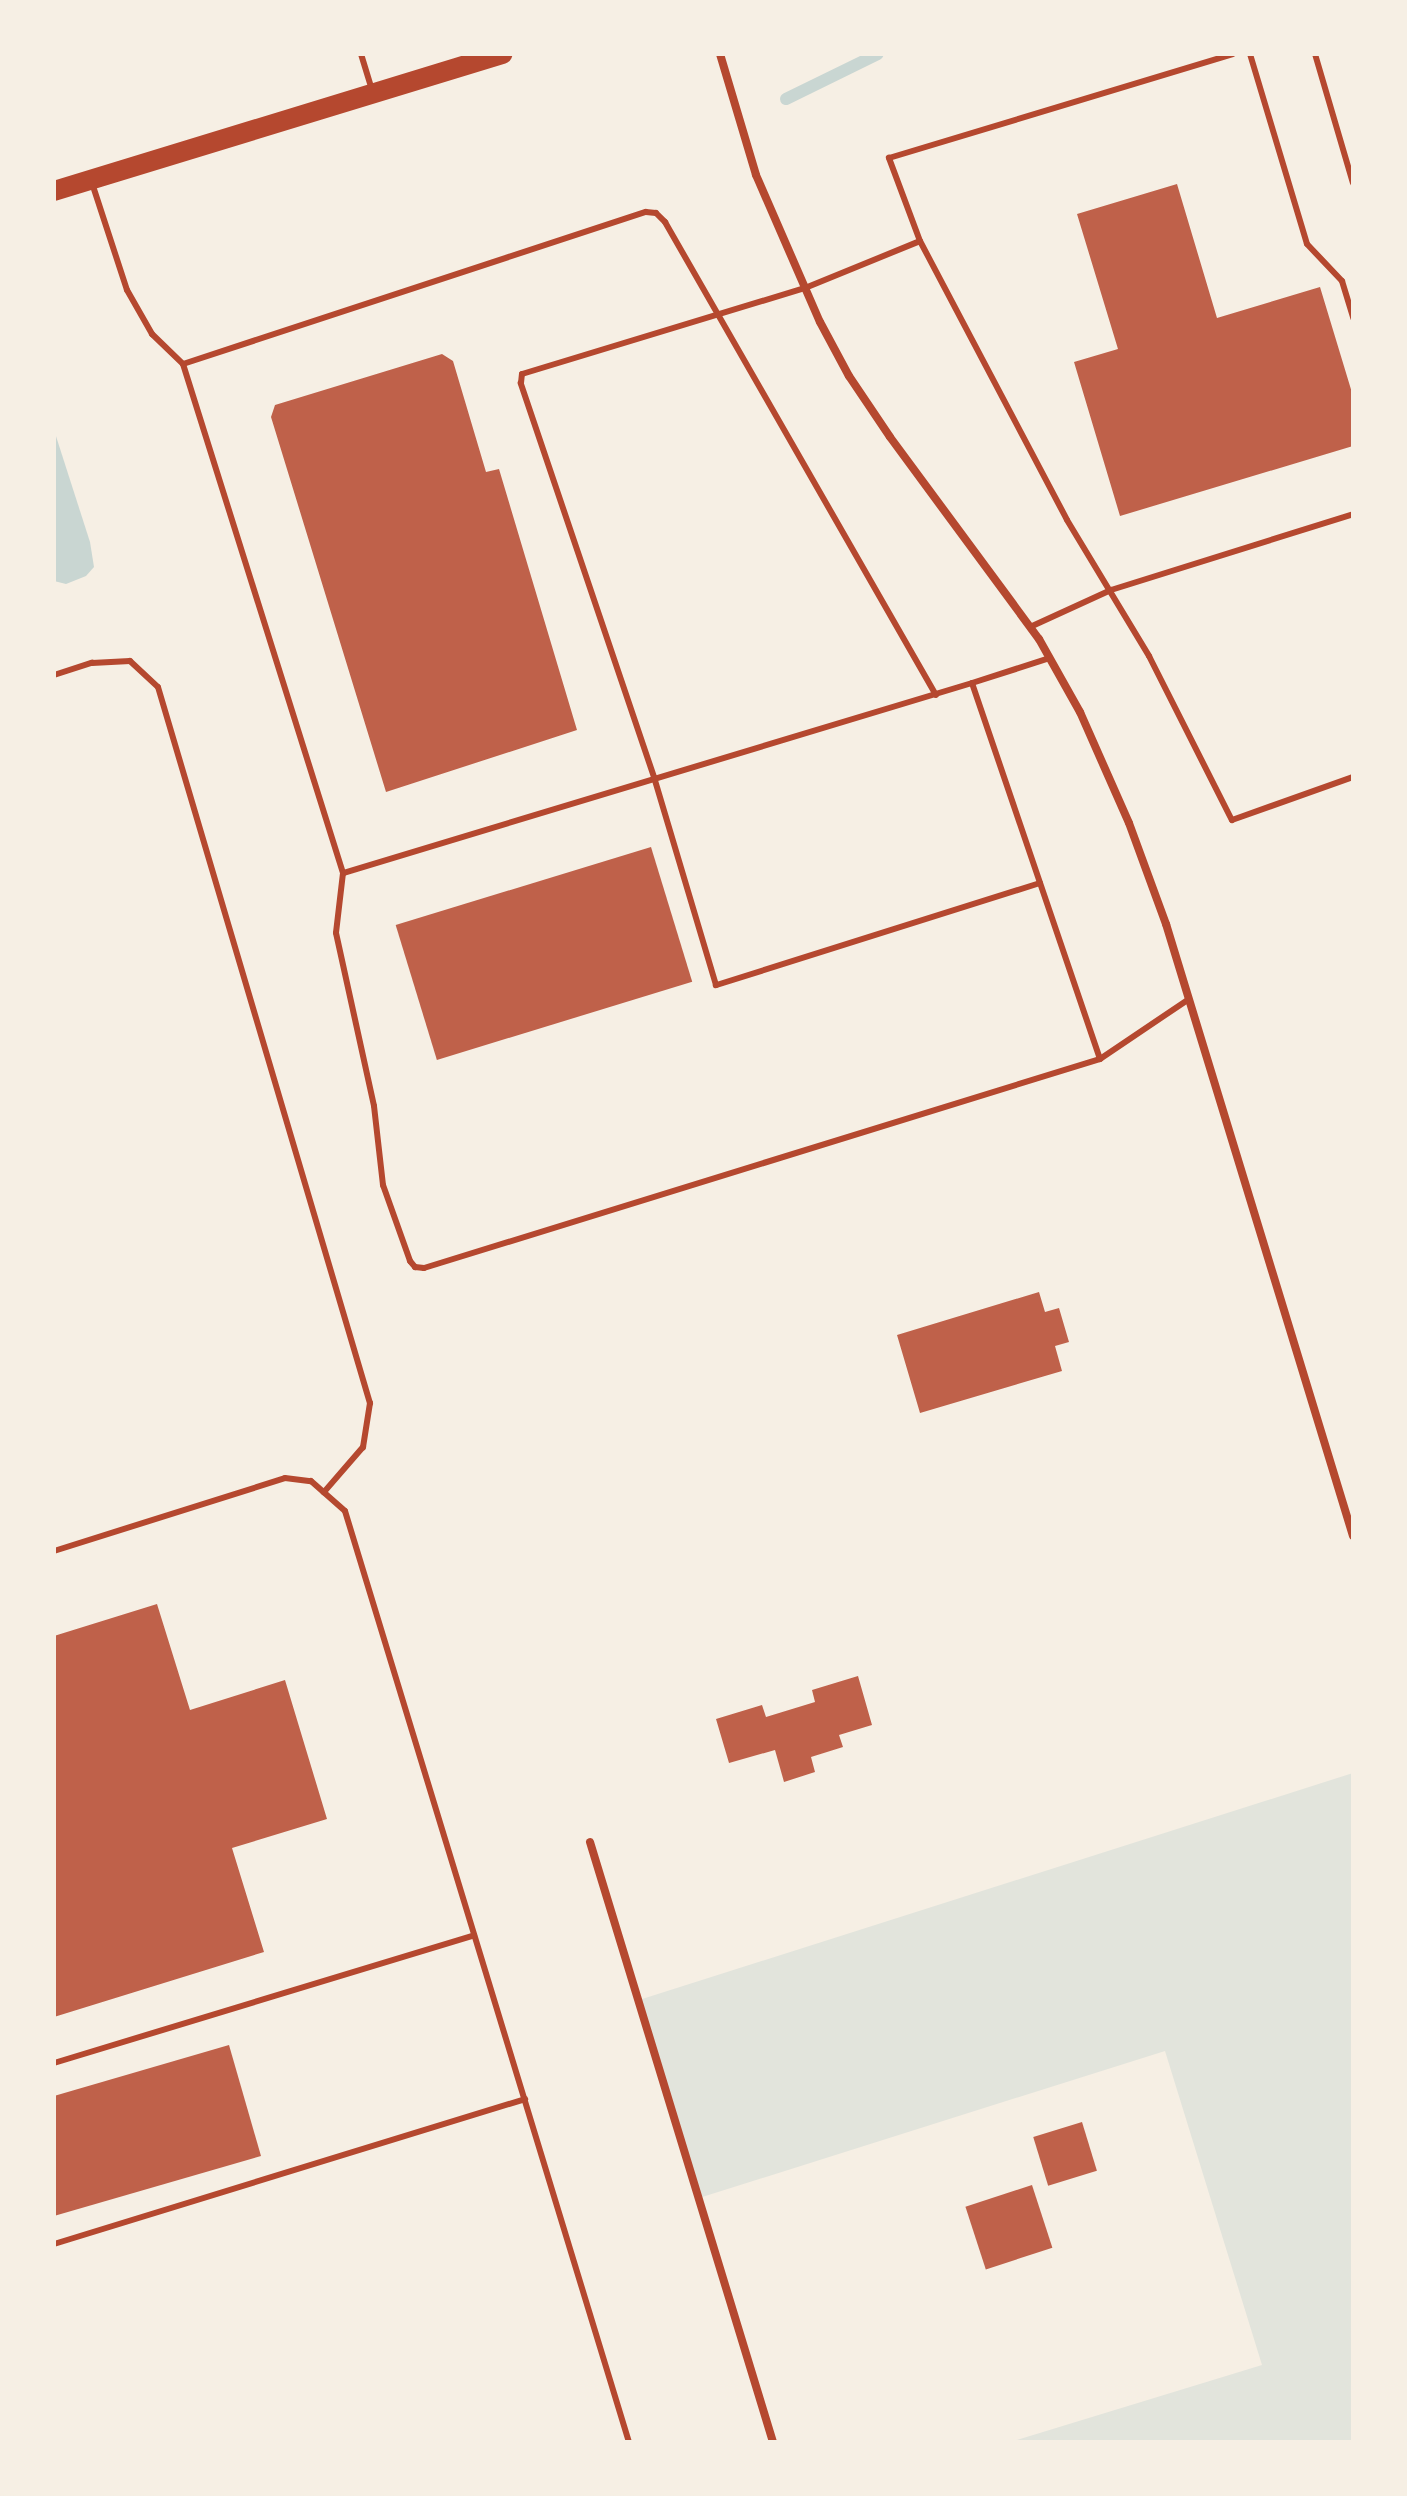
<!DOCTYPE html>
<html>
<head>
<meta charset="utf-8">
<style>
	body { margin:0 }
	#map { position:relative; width:1407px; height:2496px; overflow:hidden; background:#f6efe4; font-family:Manrope,sans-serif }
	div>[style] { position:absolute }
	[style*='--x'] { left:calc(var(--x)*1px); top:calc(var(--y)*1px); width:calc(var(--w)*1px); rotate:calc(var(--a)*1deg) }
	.green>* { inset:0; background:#e2e4dc }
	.water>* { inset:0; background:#c9d6d2 }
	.stream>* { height:12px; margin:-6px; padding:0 6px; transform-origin:6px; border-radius:6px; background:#c9d6d2 }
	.building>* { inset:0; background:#bf614a; transform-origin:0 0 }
	.service>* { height:6px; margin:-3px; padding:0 3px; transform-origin:3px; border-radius:3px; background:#b5482f }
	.minor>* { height:8px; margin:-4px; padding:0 4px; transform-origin:4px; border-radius:4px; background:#b5482f }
	.primary>* { height:20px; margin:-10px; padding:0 10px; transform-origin:10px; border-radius:10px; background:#b5482f }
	span { translate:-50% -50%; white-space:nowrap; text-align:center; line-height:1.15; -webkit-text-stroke:7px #f6efe4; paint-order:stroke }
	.frame { position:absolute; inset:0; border:56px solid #f6efe4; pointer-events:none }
</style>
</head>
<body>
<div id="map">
	<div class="green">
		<i style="clip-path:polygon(1353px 1773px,1353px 2442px,1010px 2442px,1262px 2365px,1165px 2051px,699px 2198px,639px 2000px)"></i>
	</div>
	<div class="water">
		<i style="clip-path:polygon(54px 430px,90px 542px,94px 567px,86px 576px,66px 584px,54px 581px)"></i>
	</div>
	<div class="stream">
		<i style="--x:786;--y:99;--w:102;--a:-26.1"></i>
	</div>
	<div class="building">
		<i style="clip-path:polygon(1177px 184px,1217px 318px,1320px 287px,1353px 396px,1353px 446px,1120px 516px,1074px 362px,1118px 349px,1077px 214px)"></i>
		<i style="clip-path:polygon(442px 354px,453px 361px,486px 472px,499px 469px,577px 730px,386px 792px,271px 417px,275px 405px)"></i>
		<i style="left:651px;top:847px;width:141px;height:267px;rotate:73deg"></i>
		<i style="clip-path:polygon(1039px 1292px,1045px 1312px,1059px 1308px,1069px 1342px,1055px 1346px,1062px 1371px,920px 1413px,897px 1335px)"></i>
		<i style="clip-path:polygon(157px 1604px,190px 1710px,285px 1680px,327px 1819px,232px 1848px,264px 1952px,54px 2017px,54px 1636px)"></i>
		<i style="clip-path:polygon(858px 1676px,872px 1725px,839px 1735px,843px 1747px,811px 1757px,815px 1772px,784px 1782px,775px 1750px,729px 1763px,716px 1719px,762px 1705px,766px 1717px,815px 1702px,812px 1690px)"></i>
		<i style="clip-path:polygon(229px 2045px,261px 2156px,54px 2216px,54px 2096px)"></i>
		<i style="left:1082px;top:2122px;width:51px;height:51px;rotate:73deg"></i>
		<i style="left:1032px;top:2185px;width:66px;height:70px;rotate:72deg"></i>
	</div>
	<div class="service">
		<i style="--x:361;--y:54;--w:38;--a:73"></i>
		<i style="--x:1250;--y:54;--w:198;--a:73.3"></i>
		<i style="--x:1307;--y:244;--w:51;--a:46.6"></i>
		<i style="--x:1342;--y:281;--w:39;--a:73"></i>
		<i style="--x:1315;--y:54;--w:134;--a:73.6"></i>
		<i style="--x:92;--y:183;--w:113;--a:71.9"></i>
		<i style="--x:127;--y:290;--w:51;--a:60.4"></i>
		<i style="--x:152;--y:334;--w:43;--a:44.1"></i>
		<i style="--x:183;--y:364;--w:534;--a:72.55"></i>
		<i style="--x:343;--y:873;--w:60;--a:96.7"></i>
		<i style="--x:336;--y:933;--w:177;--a:77.6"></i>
		<i style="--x:374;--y:1106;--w:80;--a:83.5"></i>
		<i style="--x:383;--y:1185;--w:81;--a:70.4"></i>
		<i style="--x:410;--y:1261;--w:8;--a:50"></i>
		<i style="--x:415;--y:1267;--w:9;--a:6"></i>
		<i style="--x:424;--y:1268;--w:708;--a:-17.18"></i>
		<i style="--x:1100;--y:1059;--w:397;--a:-108.8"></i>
		<i style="--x:972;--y:683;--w:657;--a:163.19"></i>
		<i style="--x:920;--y:241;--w:89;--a:-110.5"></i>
		<i style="--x:889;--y:158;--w:359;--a:-16.8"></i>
		<i style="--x:183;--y:364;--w:487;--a:-18.2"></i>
		<i style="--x:646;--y:212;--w:10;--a:6"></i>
		<i style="--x:656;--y:213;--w:13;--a:45"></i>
		<i style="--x:665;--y:222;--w:545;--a:60.19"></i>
		<i style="--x:1030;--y:627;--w:89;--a:-24.6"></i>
		<i style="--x:1111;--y:590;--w:254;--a:-17.4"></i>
		<i style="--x:54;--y:675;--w:40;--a:-18"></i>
		<i style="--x:92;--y:663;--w:38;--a:-3"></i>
		<i style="--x:130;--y:661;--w:38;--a:43"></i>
		<i style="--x:158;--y:687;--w:747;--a:73.51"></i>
		<i style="--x:370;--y:1403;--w:45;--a:99"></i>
		<i style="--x:363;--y:1447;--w:60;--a:130.9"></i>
		<i style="--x:972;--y:683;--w:82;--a:-17.8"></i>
		<i style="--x:1040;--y:883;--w:340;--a:162.5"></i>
		<i style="--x:716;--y:985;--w:217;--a:-106.6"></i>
		<i style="--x:654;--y:777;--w:416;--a:-108.7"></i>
		<i style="--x:521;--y:383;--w:9;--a:-84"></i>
		<i style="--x:522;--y:374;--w:296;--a:-16.9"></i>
		<i style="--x:805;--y:288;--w:124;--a:-22.2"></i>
		<i style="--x:920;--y:241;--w:315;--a:62.2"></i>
		<i style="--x:1067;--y:520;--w:159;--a:58.9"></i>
		<i style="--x:1149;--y:656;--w:184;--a:63.2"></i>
		<i style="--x:1232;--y:820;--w:128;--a:-19.6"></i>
		<i style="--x:1100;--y:1059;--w:107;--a:-34"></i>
		<i style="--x:54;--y:1551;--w:242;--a:-17.5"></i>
		<i style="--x:285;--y:1478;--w:26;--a:7"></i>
		<i style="--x:311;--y:1481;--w:45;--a:41.4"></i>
		<i style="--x:345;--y:1511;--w:973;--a:73.04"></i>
		<i style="--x:54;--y:2063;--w:439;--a:-16.9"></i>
		<i style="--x:54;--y:2244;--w:493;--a:-17.1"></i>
	</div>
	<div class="minor">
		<i style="--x:720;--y:54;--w:126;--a:73.4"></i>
		<i style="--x:756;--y:175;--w:160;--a:66.5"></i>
		<i style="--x:820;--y:322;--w:61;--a:61.8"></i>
		<i style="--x:849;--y:376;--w:73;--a:56.1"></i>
		<i style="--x:890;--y:437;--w:251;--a:53.6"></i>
		<i style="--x:1039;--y:639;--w:84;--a:60.7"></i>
		<i style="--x:1080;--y:712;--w:121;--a:66.2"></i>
		<i style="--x:1129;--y:823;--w:108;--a:69.9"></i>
		<i style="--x:1166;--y:924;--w:640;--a:73.01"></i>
		<i style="--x:590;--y:1842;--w:627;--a:73.04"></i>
	</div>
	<div class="primary">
		<i style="--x:54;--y:191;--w:469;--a:-17"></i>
	</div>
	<div class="frame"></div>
</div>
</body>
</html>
